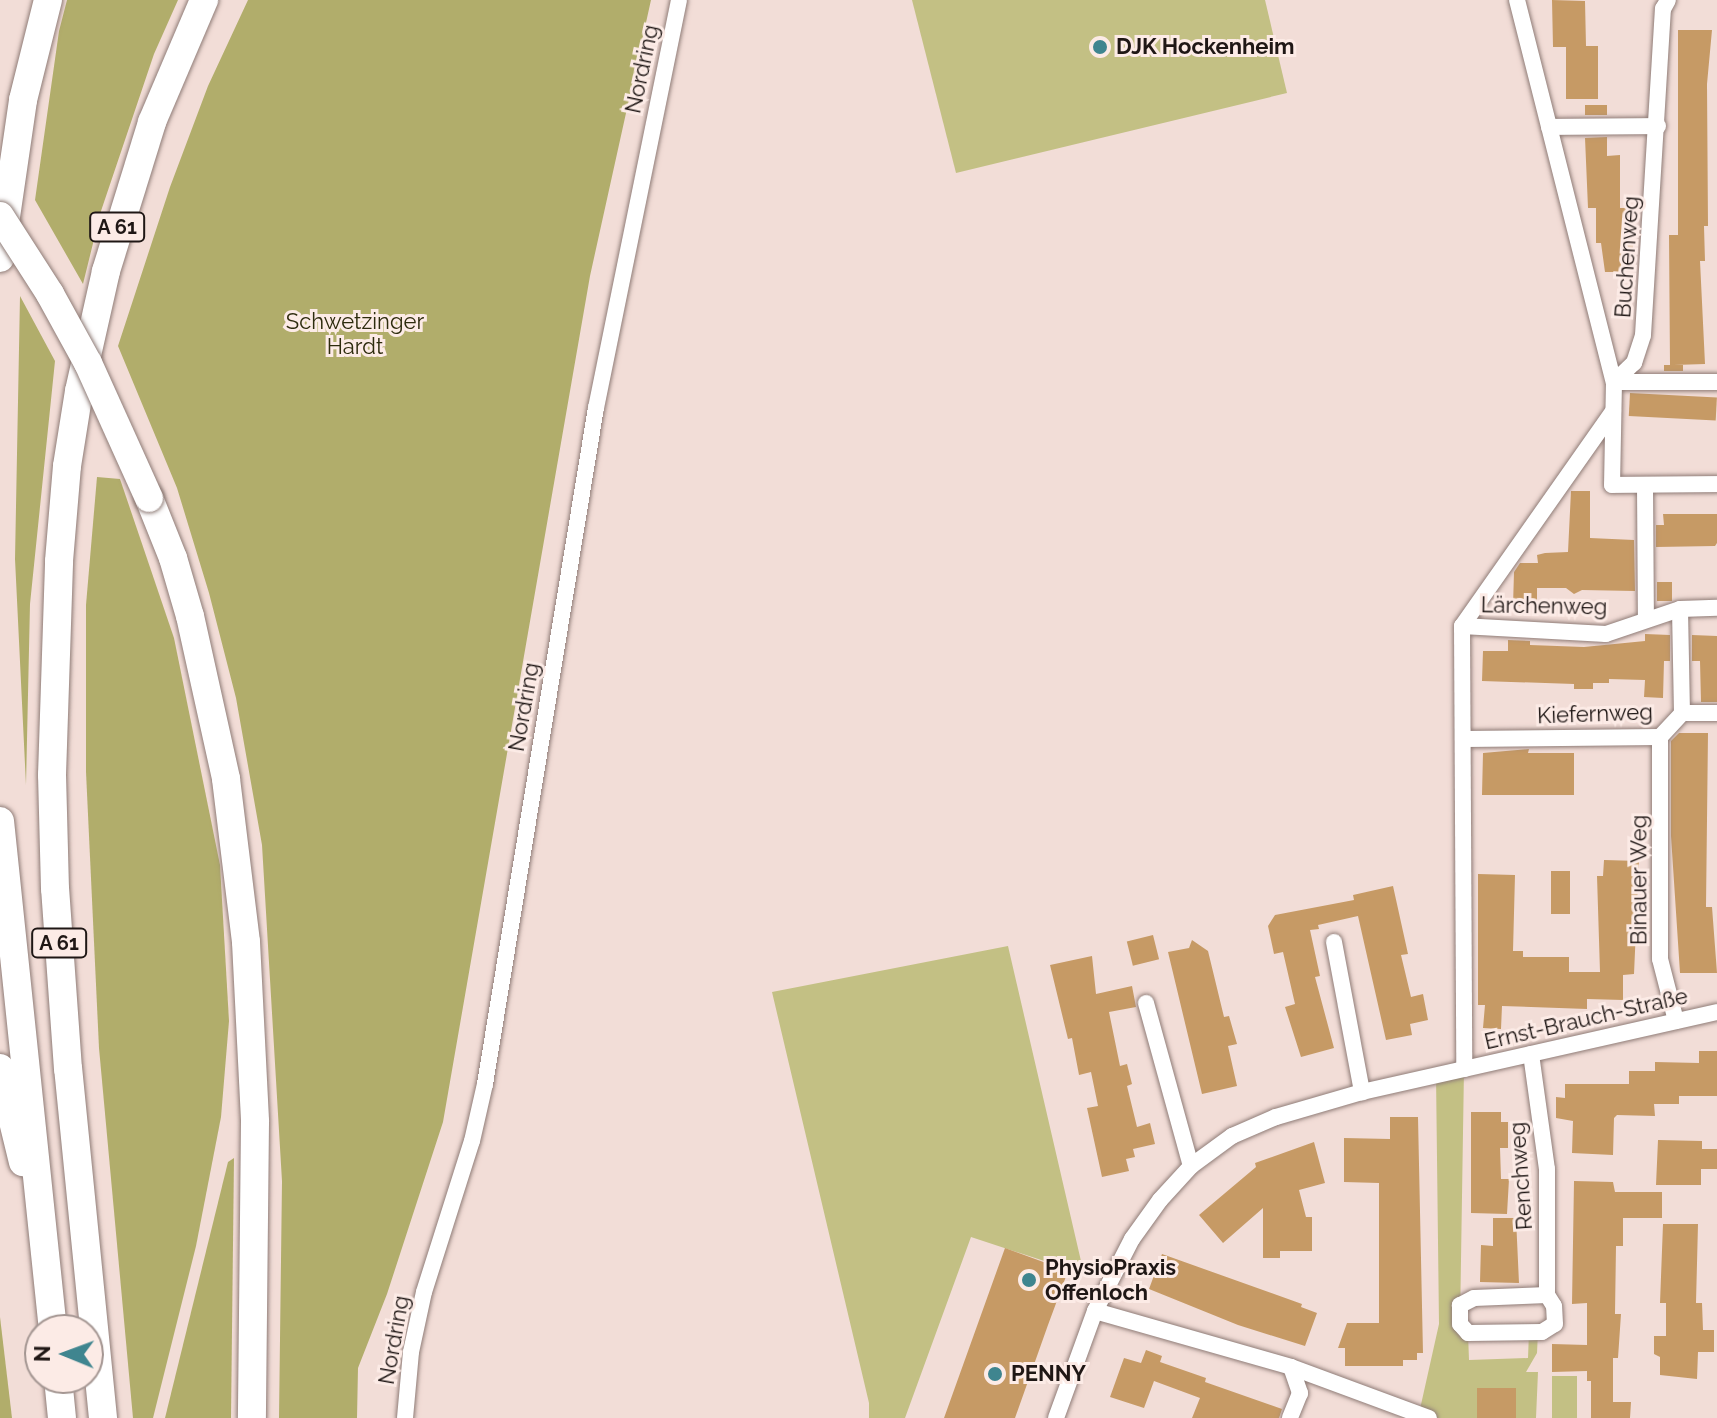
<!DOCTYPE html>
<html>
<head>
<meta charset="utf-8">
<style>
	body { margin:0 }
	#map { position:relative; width:1717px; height:1418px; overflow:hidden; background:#f2ddd7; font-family:Raleway,sans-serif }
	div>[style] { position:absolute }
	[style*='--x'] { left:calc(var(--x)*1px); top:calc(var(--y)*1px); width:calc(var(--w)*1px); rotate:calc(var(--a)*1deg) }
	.green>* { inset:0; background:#c3c084; transform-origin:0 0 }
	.forest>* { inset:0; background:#b1ad6b }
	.building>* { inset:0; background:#c69a65; transform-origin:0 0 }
	.roads { filter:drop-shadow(0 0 2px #8f7c77) drop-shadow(0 0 2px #8f7c77) }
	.minor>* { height:16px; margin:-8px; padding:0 8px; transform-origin:8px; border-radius:8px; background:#fff }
	.motorway>* { height:28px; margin:-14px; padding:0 14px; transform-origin:14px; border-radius:14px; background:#fff }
	.bridges { filter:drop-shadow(0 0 2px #8f7c77) drop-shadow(0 0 2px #8f7c77) }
	.motorway-bridge>* { height:28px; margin:-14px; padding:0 14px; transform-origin:14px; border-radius:14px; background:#fff }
	.dots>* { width:22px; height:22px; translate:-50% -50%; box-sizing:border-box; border:4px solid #fcebe6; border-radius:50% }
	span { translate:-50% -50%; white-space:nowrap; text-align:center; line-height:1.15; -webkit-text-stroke:6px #fcebe6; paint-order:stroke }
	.shield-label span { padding:2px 6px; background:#fcebe6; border:2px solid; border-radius:6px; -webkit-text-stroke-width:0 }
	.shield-label { font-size:20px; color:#1f1715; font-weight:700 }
	.poi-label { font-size:22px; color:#1f1715; font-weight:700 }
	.left { translate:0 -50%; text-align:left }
	.street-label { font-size:22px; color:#1f1715 }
	.park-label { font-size:22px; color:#2d2b0d }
	.north { position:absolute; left:24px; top:1314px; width:80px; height:80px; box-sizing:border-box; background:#fcebe6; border:2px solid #a49692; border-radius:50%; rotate:271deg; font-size:22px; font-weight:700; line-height:32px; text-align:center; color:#1f1715 }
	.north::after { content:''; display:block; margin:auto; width:28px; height:36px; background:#3f858f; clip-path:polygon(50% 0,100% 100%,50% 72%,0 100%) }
</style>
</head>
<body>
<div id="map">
	<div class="green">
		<i style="clip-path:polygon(912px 0,1265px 0,1287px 93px,956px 173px)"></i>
		<i style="clip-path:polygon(1008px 946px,1084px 1274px,971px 1237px,905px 1418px,869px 1418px,869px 1403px,772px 992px)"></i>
		<i style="clip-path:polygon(1464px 1069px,1460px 1324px,1468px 1333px,1469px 1360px,1528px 1358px,1529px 1332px,1538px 1332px,1537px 1353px,1526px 1372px,1538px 1372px,1536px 1418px,1418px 1418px,1439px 1324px,1436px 1075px)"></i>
		<i style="left:1552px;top:1376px;width:25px;height:42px"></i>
	</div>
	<div class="forest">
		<i style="clip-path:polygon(67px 0,178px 0,154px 54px,101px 211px,83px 284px,35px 200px,59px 31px)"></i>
		<i style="clip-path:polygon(248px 0,651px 0,590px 276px,443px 1122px,387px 1294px,358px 1368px,357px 1418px,279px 1418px,282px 1181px,262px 845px,236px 698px,209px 593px,177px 488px,118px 346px,170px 187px,208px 86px)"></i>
		<i style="clip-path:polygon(20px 296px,55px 361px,30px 604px,26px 785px,15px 559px)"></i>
		<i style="clip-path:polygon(97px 477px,120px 479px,174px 638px,220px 865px,229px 1021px,221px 1117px,196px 1246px,153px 1418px,133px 1418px,99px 1048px,86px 772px,86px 605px)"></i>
		<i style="clip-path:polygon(234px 1158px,231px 1418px,165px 1418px,228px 1162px)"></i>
		<i style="clip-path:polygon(0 1317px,12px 1418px,0 1418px)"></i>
	</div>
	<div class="building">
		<i style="clip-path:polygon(1552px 0,1585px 1px,1586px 46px,1598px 46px,1598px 99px,1566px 99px,1566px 47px,1553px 47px)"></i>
		<i style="clip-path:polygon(1678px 30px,1712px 30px,1707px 84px,1708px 226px,1704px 226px,1705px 261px,1700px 261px,1705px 364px,1674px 365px,1683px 365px,1683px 371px,1664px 371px,1664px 365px,1670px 365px,1669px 235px,1678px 235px)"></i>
		<i style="left:1607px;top:105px;width:10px;height:22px;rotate:90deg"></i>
		<i style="clip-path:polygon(1607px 137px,1607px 156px,1620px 155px,1620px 208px,1633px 208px,1633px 261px,1621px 261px,1621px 272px,1605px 272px,1601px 243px,1596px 243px,1596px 208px,1588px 208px,1585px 138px)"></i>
		<i style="left:1630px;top:393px;width:87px;height:23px;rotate:3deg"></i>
		<i style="clip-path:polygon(1571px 491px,1590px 491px,1590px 538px,1634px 540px,1635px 591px,1582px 590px,1574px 594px,1566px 588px,1537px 588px,1537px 606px,1513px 606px,1514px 572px,1520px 563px,1538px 563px,1537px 555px,1545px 553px,1568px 552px)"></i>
		<i style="clip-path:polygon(1663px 514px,1717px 514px,1717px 543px,1715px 546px,1656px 547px,1656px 525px,1664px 525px)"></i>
		<i style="left:1657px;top:582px;width:15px;height:19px"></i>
		<i style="clip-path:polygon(1645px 634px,1670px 635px,1670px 661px,1664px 661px,1663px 698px,1644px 697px,1645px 680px,1609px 679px,1609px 683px,1593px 683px,1593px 689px,1574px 689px,1574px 684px,1482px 681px,1483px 651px,1508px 651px,1508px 640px,1530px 641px,1530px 645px,1584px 647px,1645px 641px)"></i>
		<i style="clip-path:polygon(1692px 635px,1717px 636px,1717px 702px,1701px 702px,1700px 661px,1692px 661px)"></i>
		<i style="clip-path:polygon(1679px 733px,1708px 733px,1706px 907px,1712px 907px,1717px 973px,1680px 973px,1671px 836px,1671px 741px)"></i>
		<i style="clip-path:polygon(1529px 749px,1528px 753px,1574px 753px,1574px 795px,1482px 795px,1483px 753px)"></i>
		<i style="clip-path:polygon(1604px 860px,1639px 861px,1634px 974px,1623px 975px,1623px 1000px,1587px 999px,1587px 1009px,1502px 1006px,1501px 1029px,1483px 1028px,1485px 1005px,1478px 1005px,1478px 874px,1515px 875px,1513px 951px,1523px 951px,1523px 957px,1569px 957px,1569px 972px,1600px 972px,1597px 876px,1603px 876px)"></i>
		<i style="left:1551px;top:871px;width:19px;height:43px"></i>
		<i style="clip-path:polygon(1393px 886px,1408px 954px,1401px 955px,1411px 997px,1423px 994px,1428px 1020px,1410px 1024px,1412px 1035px,1386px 1040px,1358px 916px,1318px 925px,1319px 929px,1310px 930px,1320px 976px,1315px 977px,1334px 1048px,1301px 1057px,1285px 1007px,1295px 1004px,1283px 952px,1274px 954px,1268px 926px,1275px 915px,1354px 900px,1353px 895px)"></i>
		<i style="left:1153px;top:935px;width:25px;height:27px;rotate:76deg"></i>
		<i style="clip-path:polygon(1192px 940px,1208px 951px,1224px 1017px,1229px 1016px,1237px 1044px,1228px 1046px,1237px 1086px,1202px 1094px,1168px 952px,1189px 948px)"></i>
		<i style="clip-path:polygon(1092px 956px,1096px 994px,1132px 986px,1136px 1007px,1109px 1012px,1120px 1066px,1127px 1064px,1132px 1084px,1127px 1086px,1137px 1127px,1150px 1123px,1155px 1144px,1133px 1149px,1135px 1157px,1126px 1159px,1129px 1171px,1102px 1177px,1087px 1108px,1098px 1106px,1091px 1072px,1079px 1075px,1072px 1038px,1068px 1039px,1050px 965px)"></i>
		<i style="clip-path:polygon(1699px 1051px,1717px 1051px,1717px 1096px,1679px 1096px,1679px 1104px,1654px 1104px,1655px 1116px,1617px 1115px,1614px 1118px,1613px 1155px,1572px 1153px,1573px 1121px,1556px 1118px,1556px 1097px,1565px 1098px,1565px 1084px,1629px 1084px,1629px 1071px,1655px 1071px,1655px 1062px,1699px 1063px)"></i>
		<i style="clip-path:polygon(1471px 1112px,1501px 1112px,1501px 1122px,1508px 1122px,1508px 1148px,1500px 1148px,1501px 1179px,1509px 1179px,1507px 1214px,1471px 1213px)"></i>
		<i style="clip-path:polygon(1390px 1117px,1418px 1117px,1423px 1353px,1417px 1353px,1417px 1360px,1403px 1360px,1403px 1366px,1345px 1366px,1345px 1348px,1338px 1348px,1347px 1323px,1379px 1323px,1379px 1183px,1344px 1182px,1344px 1138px,1390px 1139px)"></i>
		<i style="clip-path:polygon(1658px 1140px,1702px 1141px,1702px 1149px,1717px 1149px,1717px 1169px,1701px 1169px,1701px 1185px,1656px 1185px)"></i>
		<i style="clip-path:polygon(1314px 1142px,1325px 1183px,1299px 1190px,1306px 1217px,1312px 1217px,1312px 1251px,1280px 1251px,1280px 1258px,1263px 1258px,1263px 1208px,1223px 1243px,1199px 1215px,1256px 1167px,1255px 1163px)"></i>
		<i style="clip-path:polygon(1574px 1181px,1613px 1182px,1615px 1192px,1662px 1192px,1662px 1218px,1623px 1218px,1623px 1246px,1616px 1246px,1615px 1314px,1621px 1314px,1618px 1358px,1613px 1358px,1613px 1402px,1631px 1402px,1630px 1418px,1591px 1418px,1591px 1381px,1587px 1381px,1587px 1371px,1552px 1372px,1552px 1344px,1587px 1345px,1587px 1303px,1572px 1304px)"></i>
		<i style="clip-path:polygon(1493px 1218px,1516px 1218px,1519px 1283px,1480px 1282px,1481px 1245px,1493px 1246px)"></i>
		<i style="clip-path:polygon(1663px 1224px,1698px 1224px,1696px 1303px,1702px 1303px,1703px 1330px,1714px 1330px,1714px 1352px,1698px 1352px,1697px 1379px,1660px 1375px,1660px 1357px,1654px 1354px,1654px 1336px,1666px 1336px,1666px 1303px,1660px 1303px)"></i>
		<i style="clip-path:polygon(1005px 1248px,1068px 1271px,1048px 1325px,1015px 1418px,944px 1418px)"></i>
		<i style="clip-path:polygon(1162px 1254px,1302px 1304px,1301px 1307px,1317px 1313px,1305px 1346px,1238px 1325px,1149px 1289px)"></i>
		<i style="clip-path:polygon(1146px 1350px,1162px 1356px,1160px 1362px,1206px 1378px,1205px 1382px,1282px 1409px,1279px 1418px,1192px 1418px,1200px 1398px,1154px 1381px,1144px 1408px,1110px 1397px,1124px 1358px,1141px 1363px)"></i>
		<i style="left:1477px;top:1388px;width:39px;height:30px"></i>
	</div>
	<div class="roads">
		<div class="minor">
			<i style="--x:1517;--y:0;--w:394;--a:75.8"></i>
			<i style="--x:1614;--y:382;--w:103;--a:91.1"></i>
			<i style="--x:1612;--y:485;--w:105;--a:-0.5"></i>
			<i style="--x:1549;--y:127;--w:109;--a:-0.5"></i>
			<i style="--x:1614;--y:382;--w:28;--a:-44"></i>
			<i style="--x:1634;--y:363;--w:29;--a:-72"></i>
			<i style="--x:1643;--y:335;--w:327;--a:-86.5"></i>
			<i style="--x:1663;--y:9;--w:10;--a:-61"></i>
			<i style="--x:1614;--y:382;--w:103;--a:0"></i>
			<i style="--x:1645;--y:486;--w:131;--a:89.6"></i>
			<i style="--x:1680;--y:609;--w:104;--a:88.9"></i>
			<i style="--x:1462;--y:626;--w:443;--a:89.7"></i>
			<i style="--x:1462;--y:626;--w:263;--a:-54.9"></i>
			<i style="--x:1462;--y:626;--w:144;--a:3.2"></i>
			<i style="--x:1606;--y:634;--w:78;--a:-18.7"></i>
			<i style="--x:1680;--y:609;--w:37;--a:-2"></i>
			<i style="--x:1660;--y:737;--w:222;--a:90"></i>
			<i style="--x:1660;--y:959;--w:64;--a:75.5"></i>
			<i style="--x:1465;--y:739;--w:195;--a:-0.6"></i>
			<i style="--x:1660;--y:737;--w:33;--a:-47"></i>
			<i style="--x:1682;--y:713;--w:35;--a:0"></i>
			<i style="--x:1334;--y:942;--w:153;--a:79.4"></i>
			<i style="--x:1146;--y:1003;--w:169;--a:74.6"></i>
			<i style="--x:1531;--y:1054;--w:116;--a:82.1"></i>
			<i style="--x:1547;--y:1169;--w:126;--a:90"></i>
			<i style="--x:1547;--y:1295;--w:73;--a:177.6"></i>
			<i style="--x:1474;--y:1298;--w:16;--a:153"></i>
			<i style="--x:1460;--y:1305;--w:19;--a:90"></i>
			<i style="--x:1460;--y:1324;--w:12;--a:48"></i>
			<i style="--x:1468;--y:1333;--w:74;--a:-0.8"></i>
			<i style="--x:1542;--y:1332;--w:15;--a:-32"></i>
			<i style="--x:1555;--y:1324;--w:18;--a:-93"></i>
			<i style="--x:1554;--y:1306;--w:13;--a:-122"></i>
			<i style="--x:1095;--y:1311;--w:204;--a:15.9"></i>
			<i style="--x:1291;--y:1367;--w:28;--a:71"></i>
			<i style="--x:1300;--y:1393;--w:27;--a:112"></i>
			<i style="--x:1291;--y:1367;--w:147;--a:20.3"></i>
			<i style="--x:405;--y:1418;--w:66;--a:-84.8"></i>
			<i style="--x:411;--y:1352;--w:61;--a:-77.8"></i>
			<i style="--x:424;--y:1292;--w:158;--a:-72.4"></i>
			<i style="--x:472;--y:1141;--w:58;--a:-77.2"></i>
			<i style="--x:485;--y:1084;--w:685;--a:-80.68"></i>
			<i style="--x:596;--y:408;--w:416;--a:-78.5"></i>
			<i style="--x:1056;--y:1418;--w:114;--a:-70"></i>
			<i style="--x:1095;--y:1311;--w:81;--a:-62.8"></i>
			<i style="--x:1132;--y:1239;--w:48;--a:-54.3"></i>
			<i style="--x:1160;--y:1200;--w:46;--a:-47.6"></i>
			<i style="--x:1191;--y:1166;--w:51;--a:-36.2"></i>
			<i style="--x:1232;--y:1136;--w:48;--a:-23.4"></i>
			<i style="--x:1276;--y:1117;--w:90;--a:-16.2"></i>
			<i style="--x:1362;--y:1092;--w:364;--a:-12.7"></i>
		</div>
		<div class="motorway">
			<i style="--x:0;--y:258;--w:160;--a:-81.7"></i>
			<i style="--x:23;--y:100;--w:103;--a:-76"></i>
			<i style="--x:149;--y:498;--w:65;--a:68.2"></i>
			<i style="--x:173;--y:558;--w:60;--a:73.7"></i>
			<i style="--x:190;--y:616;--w:167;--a:77.5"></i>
			<i style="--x:226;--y:779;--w:164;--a:83"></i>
			<i style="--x:246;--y:942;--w:180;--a:87.1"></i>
			<i style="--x:255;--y:1122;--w:296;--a:90.6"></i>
			<i style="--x:0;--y:821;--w:512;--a:84.06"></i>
			<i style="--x:0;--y:1068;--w:97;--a:76.3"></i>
			<i style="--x:58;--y:1378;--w:40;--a:84.3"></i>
			<i style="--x:103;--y:1418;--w:351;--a:-95.7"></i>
			<i style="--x:68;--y:1069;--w:180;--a:-94.1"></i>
			<i style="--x:55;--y:889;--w:114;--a:-91.5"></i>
			<i style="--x:52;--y:775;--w:214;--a:-88.1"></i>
			<i style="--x:59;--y:561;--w:95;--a:-85.2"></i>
			<i style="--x:67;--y:466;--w:76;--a:-80.9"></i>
			<i style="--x:79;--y:391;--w:123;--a:-77.3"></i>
			<i style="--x:106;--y:271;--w:156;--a:-72.8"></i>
			<i style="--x:152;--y:122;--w:133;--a:-66.9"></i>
		</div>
	</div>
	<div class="bridges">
		<div class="motorway-bridge">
			<i style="--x:0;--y:216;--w:93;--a:57.3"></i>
			<i style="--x:50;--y:294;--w:79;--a:61.2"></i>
			<i style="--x:88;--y:363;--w:148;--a:65.7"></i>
		</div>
	</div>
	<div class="dots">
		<i style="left:1100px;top:47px;background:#3f858f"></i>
		<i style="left:1029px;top:1280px;background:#3f858f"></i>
		<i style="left:995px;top:1374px;background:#3f858f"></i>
	</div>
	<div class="shield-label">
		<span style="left:117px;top:227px">A 61</span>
		<span style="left:59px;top:943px">A 61</span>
	</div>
	<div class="poi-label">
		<span class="left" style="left:1116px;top:47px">DJK Hockenheim</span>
		<span class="left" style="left:1045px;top:1280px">PhysioPraxis<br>Offenloch</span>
		<span class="left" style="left:1011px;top:1374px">PENNY</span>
	</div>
	<div class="street-label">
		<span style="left:642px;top:69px;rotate:-78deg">Nordring</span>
		<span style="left:1627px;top:257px;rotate:-86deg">Buchenweg</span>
		<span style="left:1544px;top:606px;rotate:1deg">Lärchenweg</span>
		<span style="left:524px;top:707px;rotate:-80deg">Nordring</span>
		<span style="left:1595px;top:714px;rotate:-2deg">Kiefernweg</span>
		<span style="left:1639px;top:880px;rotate:-90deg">Binauer Weg</span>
		<span style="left:1586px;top:1019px;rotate:-13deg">Ernst-Brauch-Straße</span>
		<span style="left:1521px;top:1176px;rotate:-94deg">Renchweg</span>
		<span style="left:394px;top:1340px;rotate:-80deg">Nordring</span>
	</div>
	<div class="park-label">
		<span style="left:355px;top:334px">Schwetzinger<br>Hardt</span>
	</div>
	<div class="north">N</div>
</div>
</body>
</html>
